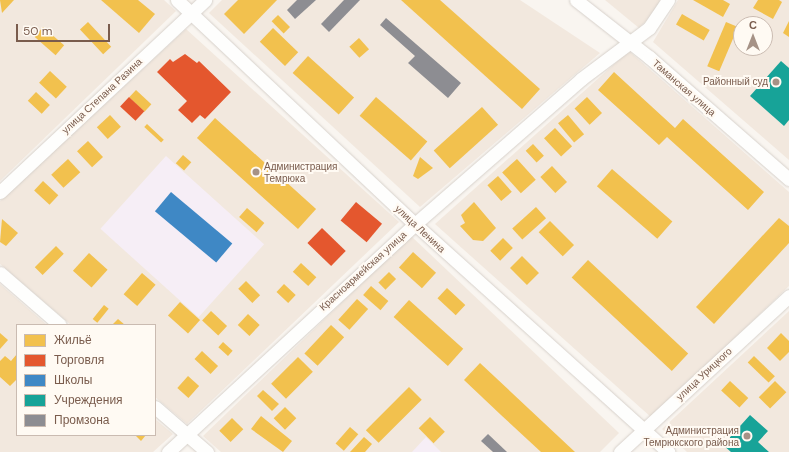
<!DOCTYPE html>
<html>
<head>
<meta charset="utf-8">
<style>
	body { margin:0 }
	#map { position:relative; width:789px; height:452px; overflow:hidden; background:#f9f5f0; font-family:"DM Sans",sans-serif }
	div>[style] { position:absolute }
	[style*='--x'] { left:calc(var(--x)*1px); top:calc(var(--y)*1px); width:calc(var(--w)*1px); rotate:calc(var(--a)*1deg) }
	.residential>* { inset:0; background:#f2e8de }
	.education>* { inset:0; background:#f6eef6; transform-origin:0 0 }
	.homes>* { inset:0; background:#f2c14e; transform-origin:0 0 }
	.shops>* { inset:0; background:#e4572e; transform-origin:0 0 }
	.schools>* { inset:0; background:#3f88c5; transform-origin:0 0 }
	.public>* { inset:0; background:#17a398 }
	.industry>* { inset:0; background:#8d8d92 }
	.roads { filter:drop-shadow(0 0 1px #d7d1cb) drop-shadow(0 0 1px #d7d1cb) }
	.minor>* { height:13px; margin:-6.5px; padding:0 6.5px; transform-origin:6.5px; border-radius:6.5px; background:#fefefd }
	.dots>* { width:11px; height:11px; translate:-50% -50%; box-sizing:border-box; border:2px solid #fffaf3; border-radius:50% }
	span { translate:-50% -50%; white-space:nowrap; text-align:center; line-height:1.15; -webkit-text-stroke:4px #fffaf3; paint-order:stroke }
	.poi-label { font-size:10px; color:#7a5c4d }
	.right { translate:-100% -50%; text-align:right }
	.left { translate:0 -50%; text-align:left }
	.street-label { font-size:10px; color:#7a5c4d }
	.legend { position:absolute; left:16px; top:324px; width:140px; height:112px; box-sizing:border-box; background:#fffaf3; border:1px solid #cabbb1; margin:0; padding:5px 7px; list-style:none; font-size:12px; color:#7a5c4d }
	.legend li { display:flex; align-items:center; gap:8px; height:20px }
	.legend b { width:20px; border:1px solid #cabbb1 }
	.north { position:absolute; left:733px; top:16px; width:40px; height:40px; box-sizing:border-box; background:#fffaf3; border:1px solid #cabbb1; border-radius:50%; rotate:0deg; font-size:11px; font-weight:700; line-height:16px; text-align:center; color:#7a5c4d }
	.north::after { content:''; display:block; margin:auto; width:14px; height:18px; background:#a69286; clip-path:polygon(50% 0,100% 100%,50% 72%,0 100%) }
	.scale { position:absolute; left:16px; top:24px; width:94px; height:18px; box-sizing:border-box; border:2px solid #7a5c4d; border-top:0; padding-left:5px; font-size:12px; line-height:14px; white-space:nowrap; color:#7a5c4d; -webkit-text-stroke:3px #fffaf3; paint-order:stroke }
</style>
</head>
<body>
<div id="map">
	<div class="residential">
		<i style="clip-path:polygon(0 0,164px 0,176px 11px,0 181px)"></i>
		<i style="clip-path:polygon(222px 0,520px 0,600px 53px,420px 207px,209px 13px)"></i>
		<i style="clip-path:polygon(605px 0,660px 0,655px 12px,639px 28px)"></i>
		<i style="clip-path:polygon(evenodd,678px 0,789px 0,789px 160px,653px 42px,678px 0,741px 24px,765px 24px,765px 48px,741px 48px,741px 24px)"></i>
		<i style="clip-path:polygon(186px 29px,399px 222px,187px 424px,155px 397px,155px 325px,71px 325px,0 264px,0 201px)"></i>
		<i style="clip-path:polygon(629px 51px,789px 192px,789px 286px,652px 418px,435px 224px)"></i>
		<i style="clip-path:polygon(411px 236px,619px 433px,600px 452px,221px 452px,203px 436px)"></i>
		<i style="clip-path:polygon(0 284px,47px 325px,17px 325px,17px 435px,155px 435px,155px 419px,173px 434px,153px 452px,0 452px)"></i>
		<i style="clip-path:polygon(789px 311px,789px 452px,687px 452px,662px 429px)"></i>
	</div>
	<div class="education">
		<i style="left:166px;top:156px;width:132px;height:98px;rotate:42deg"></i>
		<i style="clip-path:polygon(426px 437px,441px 452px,412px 452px)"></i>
	</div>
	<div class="homes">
		<i style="clip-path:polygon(0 0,14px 0,2px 13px)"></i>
		<i style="clip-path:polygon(101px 0,138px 0,155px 14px,139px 33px)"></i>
		<i style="clip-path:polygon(238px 0,277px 0,244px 34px,224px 14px)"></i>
		<i style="clip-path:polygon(401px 0,440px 0,540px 89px,522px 109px)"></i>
		<i style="clip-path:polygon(693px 0,723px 0,730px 4px,723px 17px)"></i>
		<i style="clip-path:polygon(758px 0,779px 0,782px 2px,773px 19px,753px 8px)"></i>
		<i style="left:682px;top:14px;width:32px;height:12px;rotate:30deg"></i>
		<i style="left:278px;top:15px;width:17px;height:9px;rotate:45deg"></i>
		<i style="clip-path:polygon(789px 21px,789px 37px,783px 33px)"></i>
		<i style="left:88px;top:22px;width:34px;height:11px;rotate:47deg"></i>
		<i style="left:726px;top:22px;width:13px;height:48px;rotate:23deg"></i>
		<i style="left:43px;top:27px;width:28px;height:13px;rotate:41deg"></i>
		<i style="left:273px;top:28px;width:35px;height:19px;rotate:44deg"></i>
		<i style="left:359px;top:38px;width:15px;height:13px;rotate:48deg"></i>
		<i style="left:308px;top:56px;width:62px;height:23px;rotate:42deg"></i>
		<i style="left:50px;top:71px;width:23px;height:16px;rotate:43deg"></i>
		<i style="clip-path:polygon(614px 72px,675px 128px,683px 119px,764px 192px,748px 210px,667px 137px,659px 145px,598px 90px)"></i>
		<i style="left:136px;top:90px;width:21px;height:10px;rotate:43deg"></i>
		<i style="left:36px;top:92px;width:19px;height:12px;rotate:43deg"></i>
		<i style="left:376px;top:97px;width:68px;height:25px;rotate:41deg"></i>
		<i style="left:587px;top:97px;width:22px;height:17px;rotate:47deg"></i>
		<i style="left:482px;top:107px;width:24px;height:65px;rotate:48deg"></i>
		<i style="left:110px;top:115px;width:16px;height:18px;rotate:47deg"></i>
		<i style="left:568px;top:115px;width:25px;height:13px;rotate:50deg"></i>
		<i style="left:215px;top:118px;width:136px;height:27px;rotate:42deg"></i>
		<i style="left:147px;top:124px;width:23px;height:4px;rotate:43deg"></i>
		<i style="left:555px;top:128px;width:25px;height:15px;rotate:47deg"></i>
		<i style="left:88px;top:141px;width:22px;height:15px;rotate:47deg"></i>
		<i style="left:533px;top:144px;width:16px;height:10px;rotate:47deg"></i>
		<i style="left:183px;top:155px;width:11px;height:11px;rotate:41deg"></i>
		<i style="clip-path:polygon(420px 157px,433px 168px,418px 179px,413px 176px)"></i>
		<i style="left:68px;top:159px;width:18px;height:23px;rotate:47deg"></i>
		<i style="left:517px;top:159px;width:28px;height:20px;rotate:48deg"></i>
		<i style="left:552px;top:166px;width:22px;height:16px;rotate:47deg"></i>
		<i style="left:612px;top:169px;width:80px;height:23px;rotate:41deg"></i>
		<i style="left:498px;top:176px;width:21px;height:14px;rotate:49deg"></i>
		<i style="left:43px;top:181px;width:21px;height:13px;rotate:43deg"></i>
		<i style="clip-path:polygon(474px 202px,496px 228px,483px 241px,473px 240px,460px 226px,465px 223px,461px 215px)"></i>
		<i style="left:536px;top:207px;width:15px;height:32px;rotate:48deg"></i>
		<i style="left:247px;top:208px;width:23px;height:12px;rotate:41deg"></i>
		<i style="clip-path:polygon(779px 218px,789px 226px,789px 243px,714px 324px,696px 307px)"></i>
		<i style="clip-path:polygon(2px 219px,18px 233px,6px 246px,0 242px)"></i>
		<i style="left:550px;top:221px;width:34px;height:16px;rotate:45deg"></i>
		<i style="left:503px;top:238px;width:14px;height:18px;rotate:45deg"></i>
		<i style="left:56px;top:246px;width:11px;height:30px;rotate:45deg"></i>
		<i style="left:413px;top:252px;width:31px;height:21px;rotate:42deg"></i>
		<i style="left:89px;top:253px;width:25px;height:24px;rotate:42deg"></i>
		<i style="left:522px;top:256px;width:24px;height:17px;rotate:45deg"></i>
		<i style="left:588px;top:260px;width:137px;height:24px;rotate:43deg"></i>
		<i style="left:301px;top:263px;width:21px;height:12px;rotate:43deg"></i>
		<i style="left:389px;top:272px;width:10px;height:15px;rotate:45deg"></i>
		<i style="left:142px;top:273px;width:18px;height:28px;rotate:41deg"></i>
		<i style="left:246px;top:281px;width:20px;height:11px;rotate:45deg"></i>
		<i style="left:284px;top:284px;width:16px;height:11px;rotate:43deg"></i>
		<i style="left:371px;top:286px;width:23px;height:12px;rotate:41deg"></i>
		<i style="left:447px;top:288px;width:25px;height:14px;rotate:43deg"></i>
		<i style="left:357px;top:299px;width:15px;height:28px;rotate:42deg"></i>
		<i style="left:409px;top:300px;width:73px;height:23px;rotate:42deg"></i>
		<i style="left:180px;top:302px;width:27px;height:18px;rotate:42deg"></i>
		<i style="left:104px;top:305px;width:6px;height:18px;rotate:39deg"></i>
		<i style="left:211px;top:311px;width:22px;height:13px;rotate:43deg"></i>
		<i style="left:248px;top:314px;width:16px;height:15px;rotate:43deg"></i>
		<i style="clip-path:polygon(118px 319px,125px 325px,112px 325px)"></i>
		<i style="left:331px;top:325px;width:18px;height:39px;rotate:43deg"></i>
		<i style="clip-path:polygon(0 333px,8px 340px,0 349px)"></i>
		<i style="clip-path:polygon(781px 333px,789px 341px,789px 352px,780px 361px,767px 348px)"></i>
		<i style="left:223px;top:342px;width:13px;height:7px;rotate:42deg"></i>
		<i style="left:202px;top:351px;width:22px;height:11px;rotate:43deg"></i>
		<i style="clip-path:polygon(17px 354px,17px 379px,10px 386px,0 377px,0 361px,5px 356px,11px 361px)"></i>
		<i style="left:754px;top:356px;width:29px;height:9px;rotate:44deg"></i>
		<i style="left:298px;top:357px;width:21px;height:38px;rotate:45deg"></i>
		<i style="clip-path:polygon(480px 363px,575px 452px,541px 452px,501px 415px,464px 380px)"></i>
		<i style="left:188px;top:376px;width:15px;height:16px;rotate:42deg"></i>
		<i style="left:730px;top:381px;width:25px;height:13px;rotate:43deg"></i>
		<i style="left:775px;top:381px;width:16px;height:23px;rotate:45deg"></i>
		<i style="left:409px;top:387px;width:18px;height:61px;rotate:45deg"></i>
		<i style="clip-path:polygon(263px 390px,279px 404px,272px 411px,257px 396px)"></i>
		<i style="left:285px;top:407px;width:16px;height:16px;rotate:45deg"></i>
		<i style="clip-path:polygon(261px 416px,292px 441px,283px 452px,251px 429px)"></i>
		<i style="left:430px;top:417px;width:21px;height:16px;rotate:45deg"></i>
		<i style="left:232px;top:418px;width:16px;height:18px;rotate:45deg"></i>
		<i style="left:350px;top:427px;width:11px;height:22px;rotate:41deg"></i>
		<i style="clip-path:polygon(135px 435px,146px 435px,141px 441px)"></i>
		<i style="clip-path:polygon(364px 437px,372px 444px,365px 452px,350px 452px)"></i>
	</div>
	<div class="shops">
		<i style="clip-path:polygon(185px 54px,197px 63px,199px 61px,231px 92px,205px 119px,200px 115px,192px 123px,178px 110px,187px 101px,157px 72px,170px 59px,173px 62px)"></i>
		<i style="left:129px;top:97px;width:21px;height:13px;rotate:43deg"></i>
		<i style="left:356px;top:202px;width:34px;height:24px;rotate:40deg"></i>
		<i style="left:322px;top:228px;width:33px;height:21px;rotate:44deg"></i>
	</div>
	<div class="schools">
		<i style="left:171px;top:192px;width:80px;height:25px;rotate:40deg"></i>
	</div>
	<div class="public">
		<i style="clip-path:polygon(781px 61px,789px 68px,789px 120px,784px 126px,750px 96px)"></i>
		<i style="clip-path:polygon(750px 415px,768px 431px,758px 442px,769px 452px,731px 452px,723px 445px)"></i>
	</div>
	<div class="industry">
		<i style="clip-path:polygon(297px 0,316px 0,295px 19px,287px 10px)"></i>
		<i style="clip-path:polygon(344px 0,360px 0,329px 32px,321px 24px)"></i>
		<i style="clip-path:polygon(386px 18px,461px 83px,448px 98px,408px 63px,415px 56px,380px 25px)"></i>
		<i style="clip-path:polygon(488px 434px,507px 452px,493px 452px,481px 441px)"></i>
	</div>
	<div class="roads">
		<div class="minor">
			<i style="--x:177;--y:0;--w:327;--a:43.3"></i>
			<i style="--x:415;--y:224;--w:341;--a:42"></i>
			<i style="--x:576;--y:0;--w:93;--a:38"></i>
			<i style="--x:649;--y:57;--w:186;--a:41.1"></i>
			<i style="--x:0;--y:192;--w:281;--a:-43.1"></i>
			<i style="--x:0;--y:273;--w:79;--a:40.9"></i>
			<i style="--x:155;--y:407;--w:69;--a:40.9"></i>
			<i style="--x:168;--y:452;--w:336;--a:-42.7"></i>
			<i style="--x:415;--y:224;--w:220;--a:-41.1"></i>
			<i style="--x:581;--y:79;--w:85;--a:-36.9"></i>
			<i style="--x:649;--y:28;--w:34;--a:-56"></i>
			<i style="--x:620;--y:452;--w:230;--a:-42.7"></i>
		</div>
	</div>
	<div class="dots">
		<i style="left:776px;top:82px;background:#a69286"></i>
		<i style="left:256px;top:172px;background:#a69286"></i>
		<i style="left:747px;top:436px;background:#a69286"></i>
	</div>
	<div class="poi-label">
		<span class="right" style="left:768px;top:82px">Районный суд</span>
		<span class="left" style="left:264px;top:172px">Администрация<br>Темрюка</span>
		<span class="right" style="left:739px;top:436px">Администрация<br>Темрюкского района</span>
	</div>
	<div class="street-label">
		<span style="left:684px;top:88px;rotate:41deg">Таманская улица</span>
		<span style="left:102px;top:96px;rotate:-43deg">улица Степана Разина</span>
		<span style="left:420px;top:229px;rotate:43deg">улица Ленина</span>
		<span style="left:363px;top:271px;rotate:-42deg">Красноармейская улица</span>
		<span style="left:704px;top:374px;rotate:-43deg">улица Урицкого</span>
	</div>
	<ul class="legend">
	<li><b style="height:11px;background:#f2c14e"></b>Жильё</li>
	<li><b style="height:11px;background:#e4572e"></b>Торговля</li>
	<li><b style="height:11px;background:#3f88c5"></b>Школы</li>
	<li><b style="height:11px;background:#17a398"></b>Учреждения</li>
	<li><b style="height:11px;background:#8d8d92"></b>Промзона</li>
	</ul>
	<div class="north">С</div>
	<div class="scale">50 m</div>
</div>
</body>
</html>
